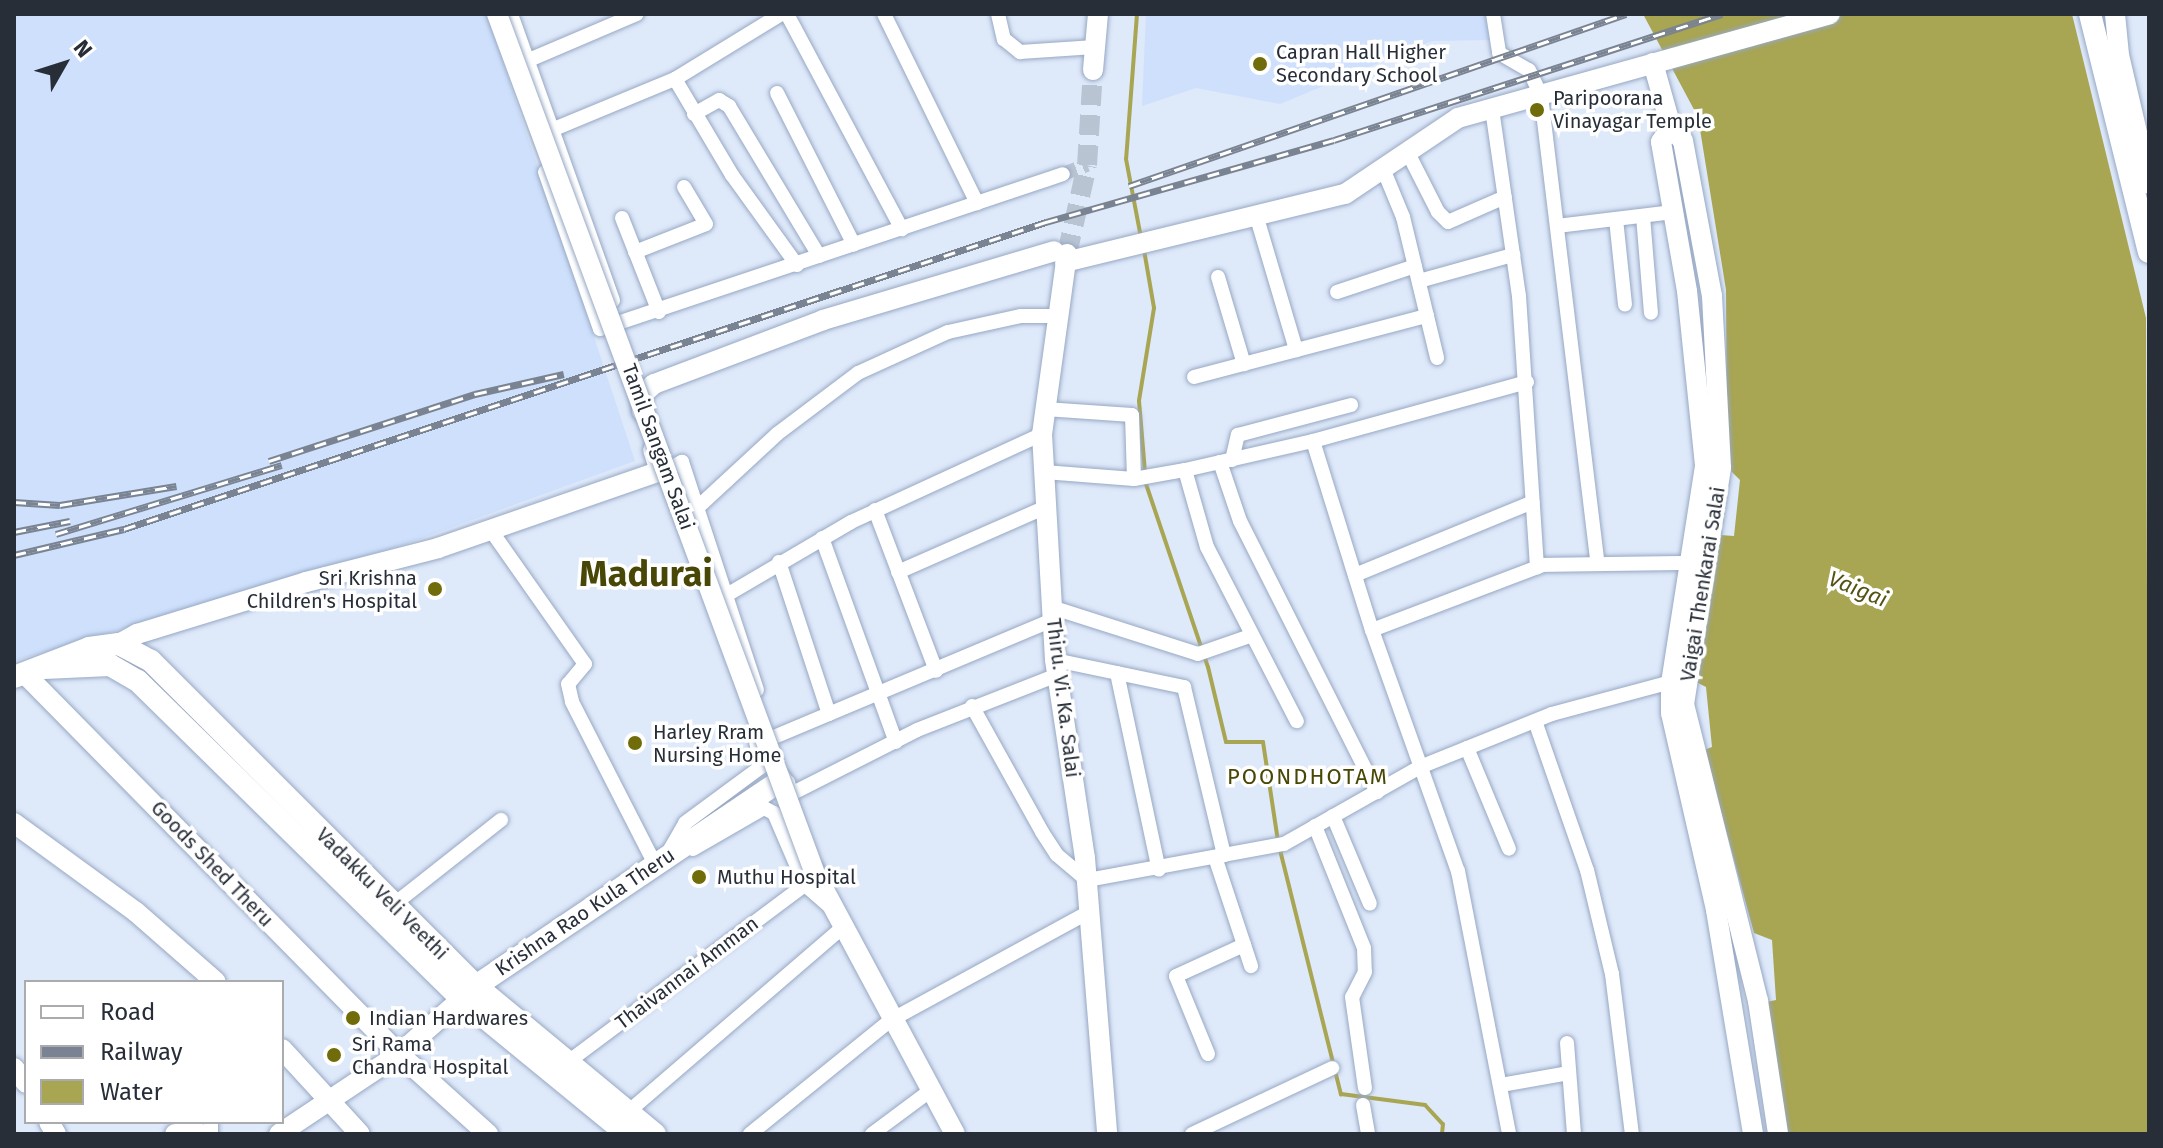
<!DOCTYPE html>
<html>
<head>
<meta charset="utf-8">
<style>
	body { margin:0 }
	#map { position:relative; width:2163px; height:1148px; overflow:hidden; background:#dee9fa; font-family:"Fira Sans",sans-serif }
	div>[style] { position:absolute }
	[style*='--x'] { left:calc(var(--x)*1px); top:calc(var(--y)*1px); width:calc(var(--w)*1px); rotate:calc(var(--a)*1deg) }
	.built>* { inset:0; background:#cee0fc }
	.water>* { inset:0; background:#a8a553 }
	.stream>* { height:4px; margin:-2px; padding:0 2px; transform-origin:2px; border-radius:2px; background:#a8a553 }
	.street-tunnel>* { height:14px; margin-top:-7px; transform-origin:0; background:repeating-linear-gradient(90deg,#b9c4d3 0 14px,transparent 0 21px) }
	.secondary-tunnel>* { height:20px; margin-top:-10px; transform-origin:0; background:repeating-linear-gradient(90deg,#b9c4d3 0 20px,transparent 0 30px) }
	.roads { filter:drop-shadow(0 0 2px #97a8c3) drop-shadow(0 0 2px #97a8c3) }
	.street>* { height:14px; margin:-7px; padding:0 7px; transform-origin:7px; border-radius:7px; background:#fff }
	.secondary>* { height:20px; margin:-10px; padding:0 10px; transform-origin:10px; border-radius:10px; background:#fff }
	.primary>* { height:22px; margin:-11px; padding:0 11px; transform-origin:11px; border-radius:11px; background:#fff }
	.rail>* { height:7px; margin-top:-3.5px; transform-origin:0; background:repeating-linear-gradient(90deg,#fff 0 12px,#7a8391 0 24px); box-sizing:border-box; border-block:2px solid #7a8391 }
	.bridges { filter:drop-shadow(0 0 2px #97a8c3) drop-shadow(0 0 2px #97a8c3) }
	.secondary-bridge>* { height:20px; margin:-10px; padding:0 10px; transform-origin:10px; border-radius:10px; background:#fff }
	.dots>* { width:22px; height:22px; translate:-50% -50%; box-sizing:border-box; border:4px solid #fff; border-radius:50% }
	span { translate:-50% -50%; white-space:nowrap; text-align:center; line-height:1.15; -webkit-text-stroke:7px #fff; paint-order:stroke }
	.poi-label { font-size:20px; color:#272e38 }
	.left { translate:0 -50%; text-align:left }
	.right { translate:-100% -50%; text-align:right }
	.street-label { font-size:20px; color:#272e38 }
	.water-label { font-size:22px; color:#555214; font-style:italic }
	.neighbourhood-label { font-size:22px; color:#494705; letter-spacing:2px }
	.town-label { font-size:36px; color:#494705; font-weight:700 }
	.frame { position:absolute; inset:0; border:16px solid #272e38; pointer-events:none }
	.legend { position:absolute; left:24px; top:980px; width:260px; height:144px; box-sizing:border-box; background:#fff; border:2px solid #a9abaf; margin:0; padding:10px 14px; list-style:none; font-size:24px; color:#272e38 }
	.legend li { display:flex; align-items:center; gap:16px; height:40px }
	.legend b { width:40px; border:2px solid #a9abaf }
	.north { position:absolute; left:24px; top:24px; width:80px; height:80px; -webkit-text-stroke:6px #fff; paint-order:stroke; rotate:51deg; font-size:22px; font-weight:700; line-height:32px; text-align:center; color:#272e38 }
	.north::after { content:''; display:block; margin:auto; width:28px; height:36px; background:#272e38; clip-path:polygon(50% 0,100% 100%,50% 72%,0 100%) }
</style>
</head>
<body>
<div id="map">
	<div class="built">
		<i style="clip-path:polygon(14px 14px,487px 14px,635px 461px,406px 544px,14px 661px)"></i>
		<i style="clip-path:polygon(1146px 14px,1488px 14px,1492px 40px,1432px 41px,1280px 104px,1196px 88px,1142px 106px)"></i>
	</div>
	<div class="water">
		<i style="clip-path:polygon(1643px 14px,2072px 14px,2146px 318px,2149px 1134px,1786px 1134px,1766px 1002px,1776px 1000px,1772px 940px,1754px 933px,1704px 750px,1712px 747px,1706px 687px,1692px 680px,1720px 535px,1734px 536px,1740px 480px,1727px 467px,1726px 290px,1698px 117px)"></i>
	</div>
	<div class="stream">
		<i style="--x:1137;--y:14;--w:145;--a:94.3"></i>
		<i style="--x:1126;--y:159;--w:80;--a:79.2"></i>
		<i style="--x:1144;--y:250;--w:59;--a:80.2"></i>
		<i style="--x:1154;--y:308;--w:94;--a:99.2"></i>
		<i style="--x:1139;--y:401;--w:83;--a:85.2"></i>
		<i style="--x:1146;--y:484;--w:193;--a:71.3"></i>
		<i style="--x:1208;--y:667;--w:77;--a:76.5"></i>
		<i style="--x:1226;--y:742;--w:37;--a:0"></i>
		<i style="--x:1263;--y:742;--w:100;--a:81.4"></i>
		<i style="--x:1280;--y:850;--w:252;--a:76"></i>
		<i style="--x:1341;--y:1094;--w:85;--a:7.5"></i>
		<i style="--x:1425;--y:1105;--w:26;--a:47"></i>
		<i style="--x:1443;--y:1124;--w:10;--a:96"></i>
	</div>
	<div class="street-tunnel">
		<i style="--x:1063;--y:174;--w:26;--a:-21"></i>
	</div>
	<div class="secondary-tunnel">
		<i style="--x:1067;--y:254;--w:91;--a:-77.3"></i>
		<i style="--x:1087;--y:165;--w:95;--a:-86.4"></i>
	</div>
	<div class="roads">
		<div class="street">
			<i style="--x:511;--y:14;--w:304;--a:70.4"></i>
			<i style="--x:787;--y:14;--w:244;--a:61.9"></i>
			<i style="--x:884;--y:14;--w:211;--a:63.8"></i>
			<i style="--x:998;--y:14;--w:26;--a:77"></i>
			<i style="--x:1004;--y:39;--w:21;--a:39"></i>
			<i style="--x:1020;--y:52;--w:75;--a:-3.8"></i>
			<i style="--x:1493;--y:14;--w:39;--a:81"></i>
			<i style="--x:1499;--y:53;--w:34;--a:30"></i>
			<i style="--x:1529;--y:70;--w:29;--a:65"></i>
			<i style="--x:1541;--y:96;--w:468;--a:83.1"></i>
			<i style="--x:529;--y:60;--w:117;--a:-23.1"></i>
			<i style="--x:675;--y:79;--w:112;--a:59.3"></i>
			<i style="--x:732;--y:175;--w:111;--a:54.2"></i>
			<i style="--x:777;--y:93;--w:170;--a:63.1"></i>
			<i style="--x:1492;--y:109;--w:189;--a:81.8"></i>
			<i style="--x:1519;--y:296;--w:272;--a:86.2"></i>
			<i style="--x:694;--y:114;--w:29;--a:-29"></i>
			<i style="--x:719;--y:100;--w:12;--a:31"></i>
			<i style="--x:729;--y:106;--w:175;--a:59"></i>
			<i style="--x:554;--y:129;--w:131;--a:-22.5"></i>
			<i style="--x:675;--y:79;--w:124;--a:-31.5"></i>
			<i style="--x:1407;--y:151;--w:68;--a:63.1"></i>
			<i style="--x:1438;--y:212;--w:14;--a:45"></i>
			<i style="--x:1448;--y:222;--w:62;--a:-23.7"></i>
			<i style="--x:1384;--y:171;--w:50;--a:67.6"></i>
			<i style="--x:1403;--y:217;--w:145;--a:76.4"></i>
			<i style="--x:545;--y:172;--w:166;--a:70.7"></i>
			<i style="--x:600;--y:329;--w:488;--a:-18.5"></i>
			<i style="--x:1643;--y:216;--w:97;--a:85.3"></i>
			<i style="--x:622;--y:218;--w:101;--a:68.5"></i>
			<i style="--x:1257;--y:218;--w:138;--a:73.5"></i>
			<i style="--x:1616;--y:219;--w:86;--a:84"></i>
			<i style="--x:1557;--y:226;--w:117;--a:-6.9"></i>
			<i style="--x:635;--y:252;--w:76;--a:-21.5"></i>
			<i style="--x:706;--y:224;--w:43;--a:-120.7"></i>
			<i style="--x:1218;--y:277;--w:91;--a:73.4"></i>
			<i style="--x:1419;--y:281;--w:98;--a:-15.5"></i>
			<i style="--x:1337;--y:292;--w:82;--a:-18.4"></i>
			<i style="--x:1194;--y:377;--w:241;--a:-14.7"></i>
			<i style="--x:1045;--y:409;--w:87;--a:3.9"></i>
			<i style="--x:1132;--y:415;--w:64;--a:88.2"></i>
			<i style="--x:1313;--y:441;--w:198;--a:72.7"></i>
			<i style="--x:1372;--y:630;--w:256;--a:70.4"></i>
			<i style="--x:1458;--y:871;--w:268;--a:79"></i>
			<i style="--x:1232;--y:460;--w:26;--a:-77"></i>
			<i style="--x:1238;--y:435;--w:117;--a:-14.9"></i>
			<i style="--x:1220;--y:462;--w:62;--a:71.3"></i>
			<i style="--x:1240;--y:521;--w:304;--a:63.2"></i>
			<i style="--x:1185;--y:470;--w:80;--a:74.1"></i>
			<i style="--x:1207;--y:547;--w:196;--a:62.7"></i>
			<i style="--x:1044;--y:472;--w:90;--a:4.4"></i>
			<i style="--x:1134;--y:479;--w:52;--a:-10"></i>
			<i style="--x:1185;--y:470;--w:131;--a:-12.8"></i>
			<i style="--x:1313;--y:441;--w:222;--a:-15.4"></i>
			<i style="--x:661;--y:473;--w:24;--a:-28"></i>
			<i style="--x:682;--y:462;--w:240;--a:71.8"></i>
			<i style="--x:696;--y:509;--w:110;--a:-42.8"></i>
			<i style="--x:777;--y:434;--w:101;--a:-37"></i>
			<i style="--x:858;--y:373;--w:99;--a:-24.5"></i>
			<i style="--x:948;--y:332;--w:75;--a:-12.4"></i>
			<i style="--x:1021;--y:316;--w:36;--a:0"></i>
			<i style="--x:875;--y:510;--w:172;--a:69.2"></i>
			<i style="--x:490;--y:529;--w:165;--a:54.9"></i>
			<i style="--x:585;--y:664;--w:26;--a:130"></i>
			<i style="--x:568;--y:684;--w:18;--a:77"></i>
			<i style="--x:572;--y:702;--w:182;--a:62.9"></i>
			<i style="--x:822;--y:538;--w:217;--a:70.1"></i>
			<i style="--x:779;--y:562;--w:160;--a:71.8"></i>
			<i style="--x:898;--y:572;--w:162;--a:-23.7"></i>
			<i style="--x:1355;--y:575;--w:192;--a:-22.3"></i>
			<i style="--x:725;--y:596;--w:146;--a:-30.4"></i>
			<i style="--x:851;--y:522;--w:210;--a:-24.7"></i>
			<i style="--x:1051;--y:607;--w:154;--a:17.7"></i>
			<i style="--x:1198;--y:654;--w:55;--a:-19.1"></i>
			<i style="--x:1372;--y:630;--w:183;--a:-20.8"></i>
			<i style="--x:1543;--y:565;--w:148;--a:-0.8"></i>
			<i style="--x:1055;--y:660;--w:132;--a:11.8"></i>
			<i style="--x:1184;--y:687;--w:173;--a:76.6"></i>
			<i style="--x:1117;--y:673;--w:201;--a:78"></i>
			<i style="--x:972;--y:706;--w:144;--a:60.9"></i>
			<i style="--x:1042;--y:832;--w:27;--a:57"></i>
			<i style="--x:1057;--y:855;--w:39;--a:40"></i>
			<i style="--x:1087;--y:880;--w:200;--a:-10.4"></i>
			<i style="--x:1284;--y:844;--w:156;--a:-29.5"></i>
			<i style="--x:1420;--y:767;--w:142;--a:-21.9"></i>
			<i style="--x:1552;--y:714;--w:123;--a:-15.1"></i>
			<i style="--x:1535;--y:721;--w:158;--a:70.8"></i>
			<i style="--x:1587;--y:870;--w:107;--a:76.5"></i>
			<i style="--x:1612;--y:974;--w:161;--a:82.9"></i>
			<i style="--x:774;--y:737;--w:302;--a:-22.8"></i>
			<i style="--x:1467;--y:748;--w:109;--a:67.4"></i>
			<i style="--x:788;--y:782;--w:12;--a:76"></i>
			<i style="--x:791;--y:794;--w:141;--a:-26.9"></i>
			<i style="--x:917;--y:730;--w:150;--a:-21.4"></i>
			<i style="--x:1333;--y:816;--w:95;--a:67.2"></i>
			<i style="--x:1315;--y:826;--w:131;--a:68.1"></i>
			<i style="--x:1364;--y:948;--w:24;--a:88"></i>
			<i style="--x:1365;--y:972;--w:28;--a:117"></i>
			<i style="--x:1352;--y:997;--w:92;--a:81.9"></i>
			<i style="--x:693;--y:849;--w:82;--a:-30"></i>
			<i style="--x:764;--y:808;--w:11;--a:27"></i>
			<i style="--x:774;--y:813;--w:78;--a:66.7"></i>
			<i style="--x:805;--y:885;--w:32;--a:41"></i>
			<i style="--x:668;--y:853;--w:34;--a:-60"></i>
			<i style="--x:685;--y:823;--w:94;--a:-36.4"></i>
			<i style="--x:761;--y:767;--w:25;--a:-101"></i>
			<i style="--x:1215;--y:857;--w:115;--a:71.7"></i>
			<i style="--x:392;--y:906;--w:139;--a:-38.3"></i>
			<i style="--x:1567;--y:1043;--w:91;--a:85.6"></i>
			<i style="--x:1208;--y:1054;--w:84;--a:-112.3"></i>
			<i style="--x:1176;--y:976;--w:75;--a:-24.5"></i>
			<i style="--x:568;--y:1062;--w:296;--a:-36.8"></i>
			<i style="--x:1501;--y:1085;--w:69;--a:-10"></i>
			<i style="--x:1363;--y:1105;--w:29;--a:80"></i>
			<i style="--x:628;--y:1112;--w:284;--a:-40.7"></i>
			<i style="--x:211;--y:1134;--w:12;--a:-90"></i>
			<i style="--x:750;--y:1134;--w:181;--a:-39"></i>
			<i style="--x:891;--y:1020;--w:226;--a:-28.6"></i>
			<i style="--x:872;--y:1134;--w:74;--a:-36.7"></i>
			<i style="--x:1192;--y:1134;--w:155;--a:-25.2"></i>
		</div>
		<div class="secondary">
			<i style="--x:2115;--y:14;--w:41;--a:84.4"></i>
			<i style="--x:2119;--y:55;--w:132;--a:76.9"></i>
			<i style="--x:1653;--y:63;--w:66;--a:74.3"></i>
			<i style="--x:1671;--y:127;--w:18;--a:49"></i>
			<i style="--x:1683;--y:141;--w:158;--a:79.4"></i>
			<i style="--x:1712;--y:296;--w:172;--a:87"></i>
			<i style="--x:1721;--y:468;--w:239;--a:98.9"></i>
			<i style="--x:1684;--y:704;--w:306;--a:76"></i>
			<i style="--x:1758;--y:1001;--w:134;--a:81.4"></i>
			<i style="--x:1093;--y:70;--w:56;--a:-84.9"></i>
			<i style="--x:1671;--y:127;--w:18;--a:124"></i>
			<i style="--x:1661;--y:142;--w:151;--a:80.1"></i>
			<i style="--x:1687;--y:291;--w:176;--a:84.1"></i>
			<i style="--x:1705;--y:466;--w:219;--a:98.9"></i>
			<i style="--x:1671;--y:682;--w:31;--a:90"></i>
			<i style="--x:1671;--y:713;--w:202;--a:77.1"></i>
			<i style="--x:1716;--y:910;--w:227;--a:80.6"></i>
			<i style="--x:1067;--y:254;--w:182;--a:97.9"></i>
			<i style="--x:1042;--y:434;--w:226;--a:86.7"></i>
			<i style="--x:1055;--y:660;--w:200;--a:81.4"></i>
			<i style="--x:1085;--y:858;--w:277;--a:85.4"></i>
			<i style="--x:1065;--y:262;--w:288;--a:-13.7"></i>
			<i style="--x:1345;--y:194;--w:136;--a:-33.9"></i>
			<i style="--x:1458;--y:118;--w:386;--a:-15.6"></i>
			<i style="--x:642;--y:411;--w:16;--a:-90"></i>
			<i style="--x:642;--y:395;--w:16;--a:-43"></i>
			<i style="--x:654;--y:384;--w:181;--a:-20.7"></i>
			<i style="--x:823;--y:320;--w:241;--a:-16.6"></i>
			<i style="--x:119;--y:644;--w:21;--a:-29"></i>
			<i style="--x:137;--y:634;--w:177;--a:-17.1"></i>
			<i style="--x:306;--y:582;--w:136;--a:-14.4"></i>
			<i style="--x:438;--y:548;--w:235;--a:-19.1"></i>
			<i style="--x:660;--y:471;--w:22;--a:-108"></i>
			<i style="--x:25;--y:674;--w:533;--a:45.46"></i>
			<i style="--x:399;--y:1054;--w:120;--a:42"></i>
			<i style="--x:14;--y:823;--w:151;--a:36.1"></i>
			<i style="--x:136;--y:912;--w:106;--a:41.2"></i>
			<i style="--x:814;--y:871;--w:298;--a:61.8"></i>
			<i style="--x:282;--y:1049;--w:115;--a:47.5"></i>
			<i style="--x:14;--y:1068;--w:19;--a:51"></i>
			<i style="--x:49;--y:1122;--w:14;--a:60"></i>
			<i style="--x:175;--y:1134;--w:27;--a:0"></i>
			<i style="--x:279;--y:1134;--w:144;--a:-33.7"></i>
			<i style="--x:399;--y:1054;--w:98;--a:-41.3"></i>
		</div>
		<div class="primary">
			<i style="--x:2090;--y:14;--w:245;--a:76.1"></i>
			<i style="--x:119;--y:644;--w:36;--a:28"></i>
			<i style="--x:151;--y:661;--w:460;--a:45"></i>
			<i style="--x:476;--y:986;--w:232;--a:39.6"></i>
			<i style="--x:44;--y:668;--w:66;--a:-2.6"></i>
			<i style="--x:110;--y:665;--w:32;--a:30"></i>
			<i style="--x:138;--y:681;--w:454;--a:44.5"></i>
			<i style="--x:462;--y:999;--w:213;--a:39.3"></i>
			<i style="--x:14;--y:677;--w:80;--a:-21.1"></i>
			<i style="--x:89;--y:648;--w:30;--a:-8"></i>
			<i style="--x:476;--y:986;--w:368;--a:-34"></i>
		</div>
	</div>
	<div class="rail">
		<i style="--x:1129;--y:186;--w:526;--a:-19.09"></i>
		<i style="--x:269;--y:461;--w:217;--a:-18"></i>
		<i style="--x:475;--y:394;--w:91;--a:-12.7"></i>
		<i style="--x:14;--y:502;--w:46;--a:3.7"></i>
		<i style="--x:60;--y:505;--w:118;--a:-9.3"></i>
		<i style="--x:14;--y:532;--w:57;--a:-11.1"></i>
		<i style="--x:56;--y:534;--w:236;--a:-17"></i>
		<i style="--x:14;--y:555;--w:113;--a:-13.3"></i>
		<i style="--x:124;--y:529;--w:972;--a:-18.42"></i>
		<i style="--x:1046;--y:222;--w:299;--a:-15.9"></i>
		<i style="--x:1334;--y:140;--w:408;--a:-18"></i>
	</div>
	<div class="bridges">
		<div class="secondary-bridge">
			<i style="--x:497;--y:14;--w:914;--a:69.7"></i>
		</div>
	</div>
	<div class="dots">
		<i style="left:1260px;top:64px;background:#6f6c09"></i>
		<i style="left:1537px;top:110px;background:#6f6c09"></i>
		<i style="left:435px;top:589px;background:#6f6c09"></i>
		<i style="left:635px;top:743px;background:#6f6c09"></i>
		<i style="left:699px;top:877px;background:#6f6c09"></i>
		<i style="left:353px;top:1018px;background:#6f6c09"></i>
		<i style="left:334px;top:1055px;background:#6f6c09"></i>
	</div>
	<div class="poi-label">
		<span class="left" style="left:1276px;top:64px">Capran Hall Higher<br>Secondary School</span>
		<span class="left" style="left:1553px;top:110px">Paripoorana<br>Vinayagar Temple</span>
		<span class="right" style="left:417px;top:590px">Sri Krishna<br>Children's Hospital</span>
		<span class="left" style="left:653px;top:744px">Harley Rram<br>Nursing Home</span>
		<span class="left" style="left:717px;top:877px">Muthu Hospital</span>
		<span class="left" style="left:369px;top:1018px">Indian Hardwares</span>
		<span class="left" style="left:352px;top:1056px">Sri Rama<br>Chandra Hospital</span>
	</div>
	<div class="street-label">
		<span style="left:658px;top:447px;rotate:70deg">Tamil Sangam Salai</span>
		<span style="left:1703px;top:584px;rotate:-81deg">Vaigai Thenkarai Salai</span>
		<span style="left:1063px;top:698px;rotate:83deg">Thiru. Vi. Ka. Salai</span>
		<span style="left:212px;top:864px;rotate:46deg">Goods Shed Theru</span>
		<span style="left:382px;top:894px;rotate:45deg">Vadakku Veli Veethi</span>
		<span style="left:585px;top:912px;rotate:-34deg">Krishna Rao Kula Theru</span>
		<span style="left:687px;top:973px;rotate:-37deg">Thaivannai Amman</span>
	</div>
	<div class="water-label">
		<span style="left:1858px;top:589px;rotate:22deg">Vaigai</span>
	</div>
	<div class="neighbourhood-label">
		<span style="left:1308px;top:777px">POONDHOTAM</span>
	</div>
	<div class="town-label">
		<span style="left:646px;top:575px">Madurai</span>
	</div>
	<div class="frame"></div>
	<ul class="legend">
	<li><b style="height:10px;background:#fff"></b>Road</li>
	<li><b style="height:10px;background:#7a8391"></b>Railway</li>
	<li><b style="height:22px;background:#a8a553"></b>Water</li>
	</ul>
	<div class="north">N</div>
</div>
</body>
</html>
